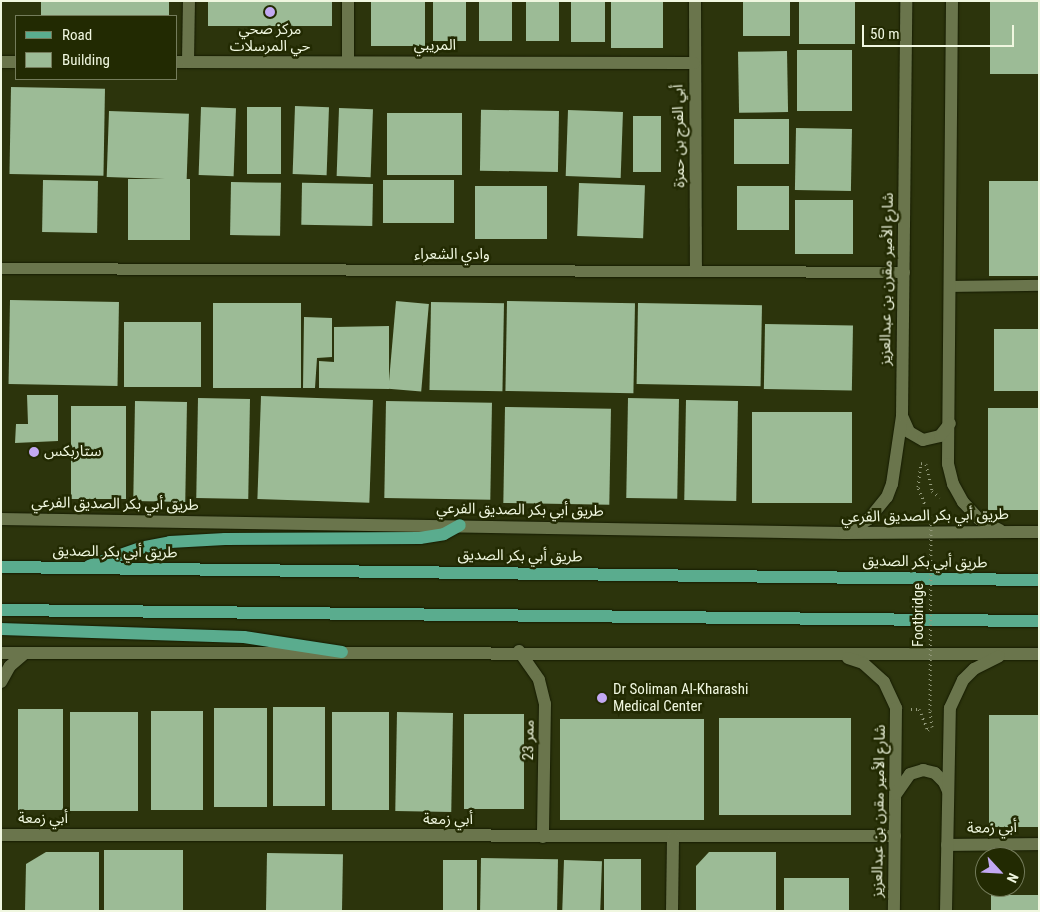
<!DOCTYPE html>
<html>
<head>
<meta charset="utf-8">
<style>
	body { margin:0 }
	#map { position:relative; width:1040px; height:912px; overflow:hidden; background:#2c340c; font-family:"Roboto Condensed","Noto Sans Arabic",sans-serif }
	div>[style] { position:absolute }
	[style*='--x'] { left:calc(var(--x)*1px); top:calc(var(--y)*1px); width:calc(var(--w)*1px); rotate:calc(var(--a)*1deg) }
	.building>* { inset:0; background:#9cbb96; transform-origin:0 0 }
	.path>* { height:3px; margin-top:-1.5px; transform-origin:0; background:repeating-linear-gradient(90deg,#939a7b 0 1px,transparent 0 5px) }
	.roads { filter:drop-shadow(0 0 1px #151b00) drop-shadow(0 0 1px #151b00) }
	.service>* { height:11px; margin:-5.5px; padding:0 5.5px; transform-origin:5.5px; border-radius:5.5px; background:#6a754c }
	.minor>* { height:12px; margin:-6px; padding:0 6px; transform-origin:6px; border-radius:6px; background:#6a754c }
	.tertiary>* { height:12px; margin:-6px; padding:0 6px; transform-origin:6px; border-radius:6px; background:#6a754c }
	.primary>* { height:12px; margin:-6px; padding:0 6px; transform-origin:6px; border-radius:6px; background:#5aac8e }
	.path-bridge>* { height:3px; margin-top:-1.5px; transform-origin:0; background:repeating-linear-gradient(90deg,#939a7b 0 1px,transparent 0 5px) }
	.dots>* { width:14px; height:14px; translate:-50% -50%; box-sizing:border-box; border:2px solid #222a02; border-radius:50% }
	span { translate:-50% -50%; white-space:nowrap; text-align:center; line-height:1.15; -webkit-text-stroke:5px #222a02; paint-order:stroke }
	.poi-label { font-size:15px; color:#f0f7e0 }
	.left { translate:0 -50%; text-align:left }
	.street-label { font-size:15px; color:#f0f7e0 }
	.frame { position:absolute; inset:0; border:2px solid #f0f7e0; pointer-events:none }
	.legend { position:absolute; left:15px; top:15px; width:162px; height:65px; box-sizing:border-box; background:#222a02; border:1px solid #747c5b; margin:0; padding:6px 9px; list-style:none; font-size:15px; color:#f0f7e0 }
	.legend li { display:flex; align-items:center; gap:10px; height:25px }
	.legend b { width:25px; border:1px solid #747c5b }
	.north { position:absolute; left:975px; top:847px; width:50px; height:50px; box-sizing:border-box; background:#222a02; border:1px solid #747c5b; border-radius:50%; rotate:115deg; font-size:14px; font-weight:700; line-height:20px; text-align:center; color:#f0f7e0 }
	.north::after { content:''; display:block; margin:auto; width:18px; height:22px; background:#c2a8f2; clip-path:polygon(50% 0,100% 100%,50% 72%,0 100%) }
	.scale { position:absolute; left:862px; top:25px; width:152px; height:22px; box-sizing:border-box; border:2px solid #f0f7e0; border-top:0; padding-left:6px; font-size:15px; line-height:18px; white-space:nowrap; color:#f0f7e0; -webkit-text-stroke:4px #222a02; paint-order:stroke }
</style>
</head>
<body>
<div id="map">
	<div class="building">
		<i style="left:41px;top:1px;width:128px;height:15px"></i>
		<i style="left:208px;top:1px;width:124px;height:25px"></i>
		<i style="left:371px;top:1px;width:54px;height:45px"></i>
		<i style="left:433px;top:1px;width:33px;height:40px"></i>
		<i style="left:479px;top:1px;width:33px;height:40px"></i>
		<i style="left:526px;top:1px;width:33px;height:40px"></i>
		<i style="left:571px;top:1px;width:34px;height:41px"></i>
		<i style="left:611px;top:1px;width:52px;height:47px"></i>
		<i style="left:743px;top:1px;width:47px;height:35px"></i>
		<i style="left:799px;top:1px;width:56px;height:43px"></i>
		<i style="left:990px;top:1px;width:49px;height:73px"></i>
		<i style="left:797px;top:50px;width:55px;height:61px"></i>
		<i style="left:787px;top:51px;width:61px;height:49px;rotate:89deg"></i>
		<i style="left:11px;top:87px;width:94px;height:87px;rotate:1deg"></i>
		<i style="left:295px;top:106px;width:34px;height:68px;rotate:2deg"></i>
		<i style="left:201px;top:107px;width:35px;height:68px;rotate:2deg"></i>
		<i style="left:247px;top:107px;width:34px;height:67px"></i>
		<i style="left:339px;top:108px;width:34px;height:68px;rotate:2deg"></i>
		<i style="left:568px;top:110px;width:55px;height:66px;rotate:2deg"></i>
		<i style="left:109px;top:111px;width:80px;height:66px;rotate:2deg"></i>
		<i style="left:559px;top:111px;width:61px;height:78px;rotate:91deg"></i>
		<i style="left:387px;top:113px;width:75px;height:62px"></i>
		<i style="left:661px;top:116px;width:56px;height:28px;rotate:90deg"></i>
		<i style="left:734px;top:119px;width:55px;height:45px"></i>
		<i style="left:796px;top:128px;width:56px;height:62px;rotate:1deg"></i>
		<i style="left:190px;top:179px;width:61px;height:62px;rotate:90deg"></i>
		<i style="left:43px;top:180px;width:55px;height:52px;rotate:1deg"></i>
		<i style="left:383px;top:180px;width:71px;height:43px"></i>
		<i style="left:1039px;top:181px;width:95px;height:50px;rotate:90deg"></i>
		<i style="left:231px;top:182px;width:50px;height:53px;rotate:1deg"></i>
		<i style="left:579px;top:183px;width:66px;height:53px;rotate:2deg"></i>
		<i style="left:373px;top:184px;width:42px;height:71px;rotate:91deg"></i>
		<i style="left:547px;top:186px;width:53px;height:72px;rotate:90deg"></i>
		<i style="left:737px;top:186px;width:52px;height:44px"></i>
		<i style="left:795px;top:200px;width:58px;height:54px"></i>
		<i style="left:10px;top:300px;width:109px;height:84px;rotate:1deg"></i>
		<i style="left:396px;top:301px;width:33px;height:88px;rotate:5deg"></i>
		<i style="left:507px;top:301px;width:128px;height:90px;rotate:1deg"></i>
		<i style="left:431px;top:302px;width:73px;height:88px;rotate:1deg"></i>
		<i style="left:213px;top:303px;width:88px;height:85px"></i>
		<i style="left:638px;top:303px;width:124px;height:81px;rotate:1deg"></i>
		<i style="clip-path:polygon(304px 317px,332px 318px,332px 357px,317px 358px,315px 388px,303px 388px)"></i>
		<i style="left:124px;top:322px;width:77px;height:65px"></i>
		<i style="left:765px;top:324px;width:88px;height:65px;rotate:1deg"></i>
		<i style="clip-path:polygon(389px 326px,389px 389px,319px 388px,319px 361px,334px 362px,334px 327px)"></i>
		<i style="left:994px;top:329px;width:45px;height:62px"></i>
		<i style="clip-path:polygon(27px 395px,58px 395px,58px 441px,15px 443px,16px 424px,28px 424px)"></i>
		<i style="left:261px;top:396px;width:112px;height:103px;rotate:2deg"></i>
		<i style="left:198px;top:398px;width:52px;height:100px;rotate:1deg"></i>
		<i style="left:628px;top:398px;width:51px;height:100px;rotate:1deg"></i>
		<i style="left:686px;top:400px;width:52px;height:100px;rotate:1deg"></i>
		<i style="left:135px;top:401px;width:52px;height:100px;rotate:1deg"></i>
		<i style="left:386px;top:401px;width:106px;height:97px;rotate:1deg"></i>
		<i style="left:71px;top:406px;width:55px;height:93px"></i>
		<i style="left:505px;top:407px;width:106px;height:96px;rotate:1deg"></i>
		<i style="left:988px;top:408px;width:51px;height:102px"></i>
		<i style="left:752px;top:412px;width:100px;height:91px"></i>
		<i style="left:273px;top:707px;width:52px;height:99px"></i>
		<i style="left:214px;top:708px;width:53px;height:99px"></i>
		<i style="left:18px;top:709px;width:45px;height:101px"></i>
		<i style="left:151px;top:711px;width:52px;height:99px"></i>
		<i style="left:70px;top:712px;width:68px;height:99px"></i>
		<i style="left:332px;top:712px;width:57px;height:98px"></i>
		<i style="left:397px;top:712px;width:56px;height:99px;rotate:1deg"></i>
		<i style="left:464px;top:714px;width:60px;height:95px"></i>
		<i style="left:989px;top:715px;width:50px;height:112px"></i>
		<i style="left:719px;top:718px;width:132px;height:97px"></i>
		<i style="left:560px;top:719px;width:144px;height:101px"></i>
		<i style="left:104px;top:850px;width:79px;height:61px"></i>
		<i style="clip-path:polygon(46px 852px,99px 852px,99px 911px,25px 911px,26px 864px)"></i>
		<i style="clip-path:polygon(709px 852px,776px 852px,776px 911px,696px 911px,696px 866px)"></i>
		<i style="left:267px;top:853px;width:76px;height:58px;rotate:1deg"></i>
		<i style="left:481px;top:858px;width:77px;height:53px;rotate:1deg"></i>
		<i style="left:604px;top:859px;width:37px;height:52px"></i>
		<i style="left:443px;top:860px;width:34px;height:51px"></i>
		<i style="left:564px;top:860px;width:38px;height:51px;rotate:2deg"></i>
		<i style="left:784px;top:878px;width:65px;height:33px"></i>
		<i style="left:991px;top:895px;width:48px;height:16px"></i>
	</div>
	<div class="path">
		<i style="--x:930;--y:517;--w:32;--a:-112"></i>
		<i style="--x:918;--y:487;--w:24;--a:-83"></i>
		<i style="--x:921;--y:463;--w:5;--a:11"></i>
		<i style="--x:926;--y:464;--w:28;--a:77"></i>
		<i style="--x:932;--y:491;--w:10;--a:37"></i>
		<i style="--x:911;--y:709;--w:8;--a:0"></i>
		<i style="--x:919;--y:709;--w:23;--a:67"></i>
		<i style="--x:928;--y:730;--w:5;--a:-37"></i>
		<i style="--x:932;--y:727;--w:17;--a:-97"></i>
	</div>
	<div class="roads">
		<div class="service">
			<i style="--x:1;--y:268;--w:903;--a:0.25"></i>
			<i style="--x:951;--y:286;--w:88;--a:-0.7"></i>
		</div>
		<div class="minor">
			<i style="--x:695;--y:1;--w:270;--a:89.8"></i>
			<i style="--x:1;--y:62;--w:15;--a:0"></i>
			<i style="--x:176;--y:62;--w:518;--a:0.11"></i>
			<i style="--x:188;--y:62;--w:61;--a:-89.1"></i>
			<i style="--x:348;--y:62;--w:61;--a:-90"></i>
			<i style="--x:519;--y:651;--w:35;--a:55"></i>
			<i style="--x:539;--y:680;--w:25;--a:76"></i>
			<i style="--x:545;--y:704;--w:133;--a:90.9"></i>
			<i style="--x:1;--y:682;--w:18;--a:-61"></i>
			<i style="--x:10;--y:666;--w:20;--a:-41"></i>
			<i style="--x:1;--y:835;--w:894;--a:0.06"></i>
			<i style="--x:947;--y:845;--w:92;--a:-0.6"></i>
			<i style="--x:672;--y:911;--w:73;--a:-89.2"></i>
		</div>
		<div class="tertiary">
			<i style="--x:952;--y:1;--w:463;--a:90.5"></i>
			<i style="--x:948;--y:464;--w:21;--a:76"></i>
			<i style="--x:953;--y:484;--w:21;--a:61"></i>
			<i style="--x:963;--y:502;--w:23;--a:47"></i>
			<i style="--x:979;--y:519;--w:24;--a:28"></i>
			<i style="--x:902;--y:416;--w:17;--a:66"></i>
			<i style="--x:909;--y:432;--w:16;--a:30"></i>
			<i style="--x:923;--y:440;--w:17;--a:-13"></i>
			<i style="--x:940;--y:436;--w:16;--a:-52"></i>
			<i style="--x:1;--y:519;--w:843;--a:0.95"></i>
			<i style="--x:844;--y:533;--w:195;--a:-0.3"></i>
			<i style="--x:849;--y:531;--w:23;--a:-31"></i>
			<i style="--x:869;--y:519;--w:28;--a:-51"></i>
			<i style="--x:887;--y:497;--w:14;--a:-69"></i>
			<i style="--x:892;--y:484;--w:69;--a:-81.6"></i>
			<i style="--x:902;--y:416;--w:415;--a:-89.4"></i>
			<i style="--x:1;--y:653;--w:1038;--a:0.06"></i>
			<i style="--x:848;--y:658;--w:16;--a:18"></i>
			<i style="--x:863;--y:663;--w:28;--a:42"></i>
			<i style="--x:884;--y:682;--w:29;--a:65"></i>
			<i style="--x:896;--y:708;--w:203;--a:90.6"></i>
			<i style="--x:896;--y:794;--w:24;--a:-55"></i>
			<i style="--x:910;--y:774;--w:14;--a:-17"></i>
			<i style="--x:923;--y:770;--w:12;--a:14"></i>
			<i style="--x:935;--y:773;--w:13;--a:45"></i>
			<i style="--x:944;--y:782;--w:10;--a:66"></i>
			<i style="--x:946;--y:911;--w:203;--a:-88.9"></i>
			<i style="--x:950;--y:708;--w:31;--a:-65"></i>
			<i style="--x:963;--y:680;--w:16;--a:-45"></i>
			<i style="--x:974;--y:669;--w:28;--a:-27"></i>
		</div>
		<div class="primary">
			<i style="--x:89;--y:566;--w:54;--a:-19.4"></i>
			<i style="--x:140;--y:548;--w:31;--a:-11"></i>
			<i style="--x:170;--y:542;--w:55;--a:-3.1"></i>
			<i style="--x:225;--y:539;--w:195;--a:-0.3"></i>
			<i style="--x:420;--y:538;--w:24;--a:-9"></i>
			<i style="--x:444;--y:534;--w:18;--a:-29"></i>
			<i style="--x:1;--y:567;--w:1038;--a:0.72"></i>
			<i style="--x:1;--y:610;--w:1038;--a:0.61"></i>
			<i style="--x:1;--y:629;--w:243;--a:1.9"></i>
			<i style="--x:244;--y:637;--w:99;--a:8.7"></i>
		</div>
	</div>
	<div class="path-bridge">
		<i style="--x:930;--y:710;--w:189;--a:-89.7"></i>
	</div>
	<div class="dots">
		<i style="left:270px;top:12px;background:#c2a8f2"></i>
		<i style="left:34px;top:452px;background:#c2a8f2"></i>
		<i style="left:602px;top:698px;background:#c2a8f2"></i>
	</div>
	<div class="poi-label">
		<span style="left:270px;top:38px">مركز صحي<br>حي المرسلات</span>
		<span class="left" style="left:44px;top:452px">ستاربكس</span>
		<span class="left" style="left:613px;top:698px">Dr Soliman Al-Kharashi<br>Medical Center</span>
	</div>
	<div class="street-label">
		<span style="left:435px;top:46px">المريبي</span>
		<span style="left:679px;top:136px;rotate:-91deg">أبي الفرج بن حمزة</span>
		<span style="left:452px;top:255px">وادي الشعراء</span>
		<span style="left:887px;top:279px;rotate:-89deg">شارع الأمير مقرن بن عبدالعزيز</span>
		<span style="left:115px;top:504px;rotate:1deg">طريق أبي بكر الصديق الفرعي</span>
		<span style="left:520px;top:510px;rotate:1deg">طريق أبي بكر الصديق الفرعي</span>
		<span style="left:925px;top:516px;rotate:-1deg">طريق أبي بكر الصديق الفرعي</span>
		<span style="left:115px;top:552px;rotate:1deg">طريق أبي بكر الصديق</span>
		<span style="left:520px;top:556px;rotate:1deg">طريق أبي بكر الصديق</span>
		<span style="left:925px;top:562px;rotate:1deg">طريق أبي بكر الصديق</span>
		<span style="left:919px;top:615px;rotate:-90deg">Footbridge</span>
		<span style="left:529px;top:740px;rotate:-89deg">ممر 23</span>
		<span style="left:879px;top:811px;rotate:-89deg">شارع الأمير مقرن بن عبدالعزيز</span>
		<span style="left:43px;top:819px">أبي زمعة</span>
		<span style="left:448px;top:820px">أبي زمعة</span>
		<span style="left:992px;top:828px;rotate:-1deg">أبي زمعة</span>
	</div>
	<div class="frame"></div>
	<ul class="legend">
	<li><b style="height:6px;background:#5aac8e"></b>Road</li>
	<li><b style="height:14px;background:#9cbb96"></b>Building</li>
	</ul>
	<div class="north">N</div>
	<div class="scale">50 m</div>
</div>
</body>
</html>
